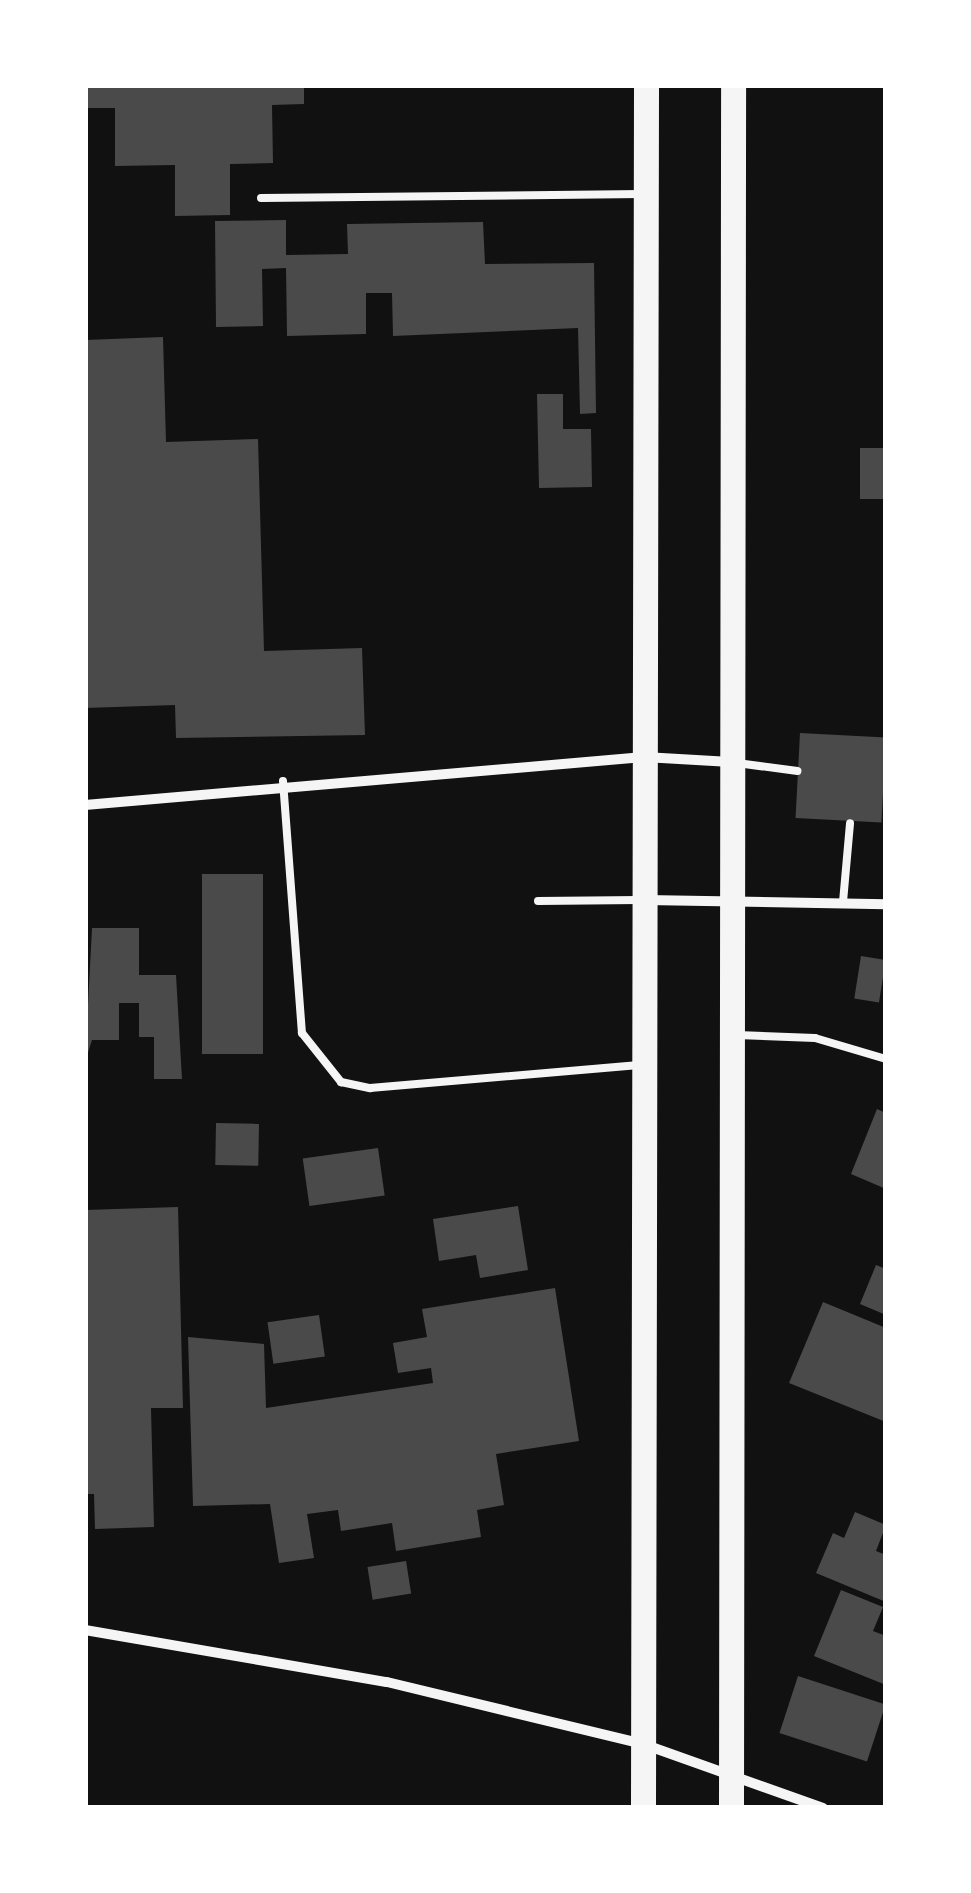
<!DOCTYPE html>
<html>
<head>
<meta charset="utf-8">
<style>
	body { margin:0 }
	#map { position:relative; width:971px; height:1893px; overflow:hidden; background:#111; font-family:Overpass,sans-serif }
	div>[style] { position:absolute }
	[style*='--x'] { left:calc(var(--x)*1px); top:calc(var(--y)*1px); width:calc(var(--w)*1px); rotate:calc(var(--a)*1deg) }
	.building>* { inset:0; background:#4a4a4a; transform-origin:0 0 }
	.service>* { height:8px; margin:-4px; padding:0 4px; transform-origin:4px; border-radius:4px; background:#f5f5f5 }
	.minor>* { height:10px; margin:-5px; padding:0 5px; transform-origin:5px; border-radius:5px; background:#f5f5f5 }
	.primary>* { height:25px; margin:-12.5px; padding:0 12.5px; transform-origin:12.5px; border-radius:12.5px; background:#f5f5f5 }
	span { translate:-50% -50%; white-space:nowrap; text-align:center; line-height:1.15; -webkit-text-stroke:10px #fff; paint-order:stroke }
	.frame { position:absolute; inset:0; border:88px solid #fff; pointer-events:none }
</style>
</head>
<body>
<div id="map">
	<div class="building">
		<i style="clip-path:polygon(85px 85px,304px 85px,304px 104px,272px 105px,273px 163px,230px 164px,230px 215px,175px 216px,175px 165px,115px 166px,115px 108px,85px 108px)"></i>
		<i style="clip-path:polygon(286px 220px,286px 255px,348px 254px,347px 224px,483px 222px,485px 264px,594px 263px,596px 413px,580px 414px,578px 328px,393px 336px,392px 293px,366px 293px,366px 334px,287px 336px,286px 268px,262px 269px,263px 326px,216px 327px,215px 221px)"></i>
		<i style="clip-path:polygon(163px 337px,166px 442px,258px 439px,264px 651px,362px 648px,365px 735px,176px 738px,175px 705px,85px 708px,85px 340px)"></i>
		<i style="clip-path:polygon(537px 394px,563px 394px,563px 429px,591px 429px,592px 487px,539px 488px)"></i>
		<i style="left:860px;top:448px;width:26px;height:51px"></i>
		<i style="left:800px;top:733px;width:86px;height:85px;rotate:3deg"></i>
		<i style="left:263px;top:874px;width:180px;height:61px;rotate:90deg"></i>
		<i style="clip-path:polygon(92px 928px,139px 928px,139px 975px,176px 975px,182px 1079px,154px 1079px,154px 1037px,139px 1037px,139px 1003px,119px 1003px,119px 1040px,92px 1040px,85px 1062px)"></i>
		<i style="left:861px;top:956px;width:25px;height:43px;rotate:9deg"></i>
		<i style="clip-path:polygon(877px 1109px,886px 1113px,886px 1189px,851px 1174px)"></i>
		<i style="left:216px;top:1123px;width:43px;height:42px;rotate:1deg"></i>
		<i style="left:378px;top:1148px;width:48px;height:76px;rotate:82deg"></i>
		<i style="clip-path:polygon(518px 1206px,528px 1270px,480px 1278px,476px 1255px,439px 1261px,433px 1219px)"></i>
		<i style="clip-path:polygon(178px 1207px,183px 1408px,151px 1408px,154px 1527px,95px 1529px,94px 1494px,85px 1494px,85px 1210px)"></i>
		<i style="clip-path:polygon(876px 1265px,886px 1269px,886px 1315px,860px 1304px)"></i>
		<i style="clip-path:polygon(555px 1288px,579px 1441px,496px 1454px,504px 1505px,477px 1510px,481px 1537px,396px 1551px,392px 1523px,341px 1531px,338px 1510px,307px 1514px,314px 1558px,279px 1563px,270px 1504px,193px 1506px,188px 1337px,264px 1344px,266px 1408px,433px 1383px,431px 1368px,398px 1373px,393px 1343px,427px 1337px,422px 1309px)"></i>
		<i style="clip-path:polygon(823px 1302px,886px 1328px,886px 1422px,789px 1383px)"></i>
		<i style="left:319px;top:1315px;width:42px;height:52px;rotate:82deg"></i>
		<i style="clip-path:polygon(855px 1512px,886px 1525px,876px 1551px,886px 1555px,886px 1602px,816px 1573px,833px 1533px,844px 1538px)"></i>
		<i style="left:406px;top:1561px;width:33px;height:39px;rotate:81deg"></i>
		<i style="clip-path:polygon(841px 1590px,883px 1607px,873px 1631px,886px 1636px,886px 1685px,814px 1656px)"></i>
		<i style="left:798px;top:1676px;width:92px;height:60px;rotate:18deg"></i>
	</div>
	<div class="service">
		<i style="--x:261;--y:198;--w:381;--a:-0.6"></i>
		<i style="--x:737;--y:763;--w:61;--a:7.6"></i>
		<i style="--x:283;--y:781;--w:253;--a:85.7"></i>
		<i style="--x:302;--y:1033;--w:63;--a:51.5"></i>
		<i style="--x:341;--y:1082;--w:30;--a:12"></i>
		<i style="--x:370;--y:1088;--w:270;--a:-4.9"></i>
		<i style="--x:538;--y:901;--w:101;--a:-0.6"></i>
		<i style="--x:843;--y:902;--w:79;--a:-84.9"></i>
		<i style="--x:737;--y:1035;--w:78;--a:2.2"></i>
		<i style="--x:815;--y:1038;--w:74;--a:16.5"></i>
	</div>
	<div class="minor">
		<i style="--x:85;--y:805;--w:561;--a:-4.91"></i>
		<i style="--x:644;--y:757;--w:87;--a:3.3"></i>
		<i style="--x:646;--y:900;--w:240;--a:1"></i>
		<i style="--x:85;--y:1630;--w:306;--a:9.8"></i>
		<i style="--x:387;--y:1682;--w:263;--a:13.6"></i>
		<i style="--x:643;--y:1744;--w:191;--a:19.6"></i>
	</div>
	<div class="primary">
		<i style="--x:643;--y:1808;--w:1723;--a:-89.9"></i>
		<i style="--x:731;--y:1808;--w:1723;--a:-89.93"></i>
	</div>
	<div class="frame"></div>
</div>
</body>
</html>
